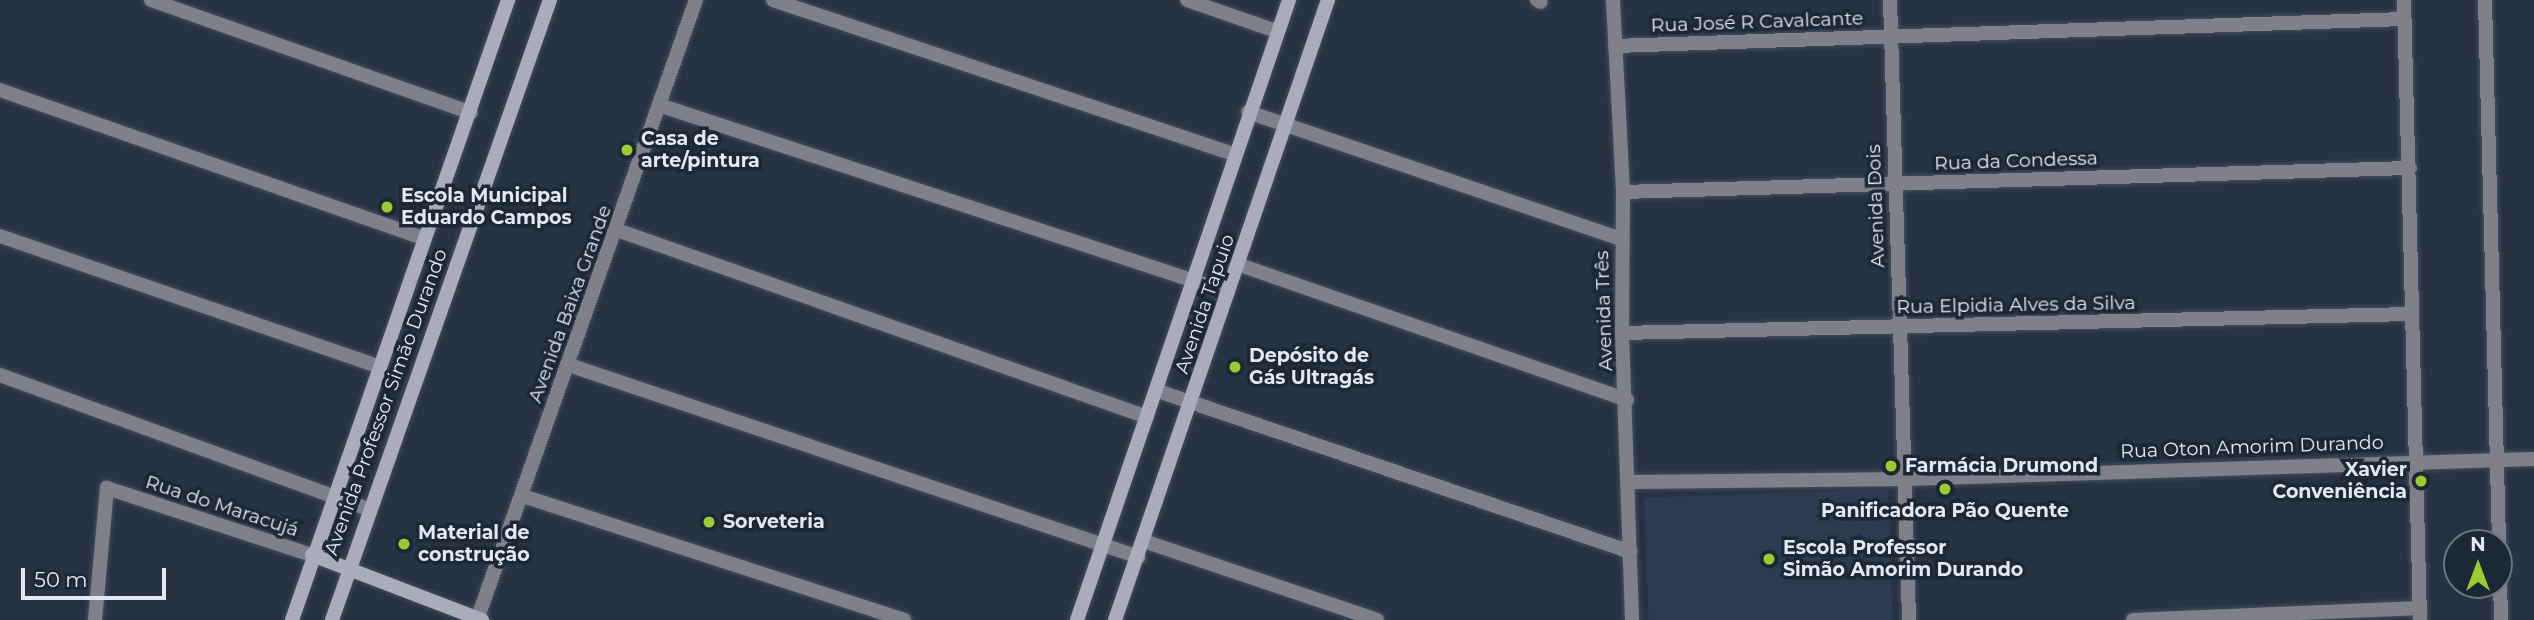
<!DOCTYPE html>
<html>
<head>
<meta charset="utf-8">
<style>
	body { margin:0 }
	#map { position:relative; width:2534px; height:620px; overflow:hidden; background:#273242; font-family:Montserrat,sans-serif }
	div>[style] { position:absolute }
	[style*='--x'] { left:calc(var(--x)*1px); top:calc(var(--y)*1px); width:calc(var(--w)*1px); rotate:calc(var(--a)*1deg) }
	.built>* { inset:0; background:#2c3b50; transform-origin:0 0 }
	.roads { filter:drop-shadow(0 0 2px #454f5e) drop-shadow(0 0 2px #454f5e) }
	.street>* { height:14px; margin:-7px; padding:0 7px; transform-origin:7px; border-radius:7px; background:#7f8089 }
	.secondary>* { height:14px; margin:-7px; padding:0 7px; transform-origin:7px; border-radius:7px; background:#abacbb }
	.dots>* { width:19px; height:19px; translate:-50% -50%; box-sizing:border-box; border:4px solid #1d2837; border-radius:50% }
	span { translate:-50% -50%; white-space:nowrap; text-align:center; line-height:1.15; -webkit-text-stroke:7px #1d2837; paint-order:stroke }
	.street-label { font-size:19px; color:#e2e9f3 }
	.poi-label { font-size:19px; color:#e2e9f3; font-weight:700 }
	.left { translate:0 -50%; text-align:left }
	.right { translate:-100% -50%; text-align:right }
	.north { position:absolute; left:2443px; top:529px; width:70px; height:70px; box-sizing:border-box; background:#1d2837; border:2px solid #6c7582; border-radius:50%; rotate:0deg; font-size:19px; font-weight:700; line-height:28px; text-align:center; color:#e2e9f3 }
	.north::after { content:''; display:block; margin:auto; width:24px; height:32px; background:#9bcb33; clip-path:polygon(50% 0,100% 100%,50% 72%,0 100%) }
	.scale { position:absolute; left:21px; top:568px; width:145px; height:32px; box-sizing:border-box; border:4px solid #e2e9f3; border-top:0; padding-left:9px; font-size:21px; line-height:24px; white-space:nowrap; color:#e2e9f3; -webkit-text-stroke:5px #1d2837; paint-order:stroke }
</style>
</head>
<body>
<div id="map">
	<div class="built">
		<i style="left:1888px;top:489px;width:131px;height:244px;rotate:88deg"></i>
	</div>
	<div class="roads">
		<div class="street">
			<i style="--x:151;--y:0;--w:339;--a:19.4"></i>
			<i style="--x:773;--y:0;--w:486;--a:18.5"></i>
			<i style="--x:1187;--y:0;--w:94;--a:19.2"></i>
			<i style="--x:1537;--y:0;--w:4;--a:27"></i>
			<i style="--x:1613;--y:0;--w:192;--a:87"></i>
			<i style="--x:1623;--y:192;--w:141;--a:90.4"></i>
			<i style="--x:1622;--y:333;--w:287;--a:88"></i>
			<i style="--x:1890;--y:0;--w:620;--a:88.24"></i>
			<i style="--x:2404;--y:0;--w:620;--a:88.52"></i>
			<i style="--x:2485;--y:0;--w:620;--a:88.52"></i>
			<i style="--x:1615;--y:46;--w:790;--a:-1.96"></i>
			<i style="--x:0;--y:90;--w:450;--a:19.3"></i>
			<i style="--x:662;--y:106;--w:596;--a:18.19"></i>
			<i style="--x:1248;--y:112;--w:393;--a:18.8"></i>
			<i style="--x:1623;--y:192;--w:787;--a:-1.75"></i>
			<i style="--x:617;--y:230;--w:562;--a:19.43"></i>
			<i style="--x:0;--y:236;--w:402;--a:19"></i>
			<i style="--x:1240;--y:265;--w:410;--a:19.2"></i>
			<i style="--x:1622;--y:333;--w:789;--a:-1.38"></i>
			<i style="--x:569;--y:365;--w:601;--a:18.62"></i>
			<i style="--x:0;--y:375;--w:393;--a:20"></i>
			<i style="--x:1158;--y:391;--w:499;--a:18.8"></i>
			<i style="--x:1631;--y:482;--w:275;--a:-0.6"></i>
			<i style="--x:1906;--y:479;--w:628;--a:-1.82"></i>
			<i style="--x:523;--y:496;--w:401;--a:18"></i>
			<i style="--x:1144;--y:541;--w:246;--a:18.7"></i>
			<i style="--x:95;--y:620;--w:133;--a:-84.8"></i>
			<i style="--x:107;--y:488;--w:216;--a:18.1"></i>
			<i style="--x:477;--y:620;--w:658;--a:-70.55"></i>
			<i style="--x:2133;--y:620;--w:287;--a:-2.4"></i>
		</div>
		<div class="secondary">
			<i style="--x:312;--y:555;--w:182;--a:20.9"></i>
			<i style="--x:292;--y:620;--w:657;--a:-70.79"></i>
			<i style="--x:332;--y:620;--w:657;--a:-70.63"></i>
			<i style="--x:1077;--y:620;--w:655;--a:-71.12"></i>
			<i style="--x:1115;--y:620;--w:656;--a:-71.04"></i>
		</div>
	</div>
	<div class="dots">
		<i style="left:627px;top:150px;background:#9bcb33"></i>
		<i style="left:387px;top:207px;background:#9bcb33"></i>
		<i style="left:1235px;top:367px;background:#9bcb33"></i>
		<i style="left:1891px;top:466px;background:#9bcb33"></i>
		<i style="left:2421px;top:481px;background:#9bcb33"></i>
		<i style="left:1945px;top:489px;background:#9bcb33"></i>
		<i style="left:709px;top:522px;background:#9bcb33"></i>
		<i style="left:404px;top:544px;background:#9bcb33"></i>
		<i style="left:1769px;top:559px;background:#9bcb33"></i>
	</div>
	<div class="street-label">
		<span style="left:1757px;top:22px;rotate:-2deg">Rua José R Cavalcante</span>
		<span style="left:2016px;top:161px;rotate:-2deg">Rua da Condessa</span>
		<span style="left:1876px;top:206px;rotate:-92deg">Avenida Dois</span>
		<span style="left:570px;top:304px;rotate:-70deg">Avenida Baixa Grande</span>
		<span style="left:1205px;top:304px;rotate:-71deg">Avenida Tapuio</span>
		<span style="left:2016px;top:305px;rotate:-1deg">Rua Elpidia Alves da Silva</span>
		<span style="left:1604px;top:311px;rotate:-92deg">Avenida Três</span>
		<span style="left:386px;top:402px;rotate:-70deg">Avenida Professor Simão Durando</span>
		<span style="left:2252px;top:447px;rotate:-2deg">Rua Oton Amorim Durando</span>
		<span style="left:222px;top:506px;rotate:18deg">Rua do Maracujá</span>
	</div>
	<div class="poi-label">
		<span class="left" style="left:641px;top:150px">Casa de<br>arte/pintura</span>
		<span class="left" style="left:401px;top:207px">Escola Municipal<br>Eduardo Campos</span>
		<span class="left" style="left:1249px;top:367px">Depósito de<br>Gás Ultragás</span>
		<span class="left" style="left:1905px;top:466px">Farmácia Drumond</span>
		<span class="right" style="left:2407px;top:481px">Xavier<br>Conveniência</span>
		<span style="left:1945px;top:511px">Panificadora Pão Quente</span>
		<span class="left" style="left:723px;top:522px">Sorveteria</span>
		<span class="left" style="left:418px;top:544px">Material de<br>construção</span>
		<span class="left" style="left:1783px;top:559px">Escola Professor<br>Simão Amorim Durando</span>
	</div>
	<div class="north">N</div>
	<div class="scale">50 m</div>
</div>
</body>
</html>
